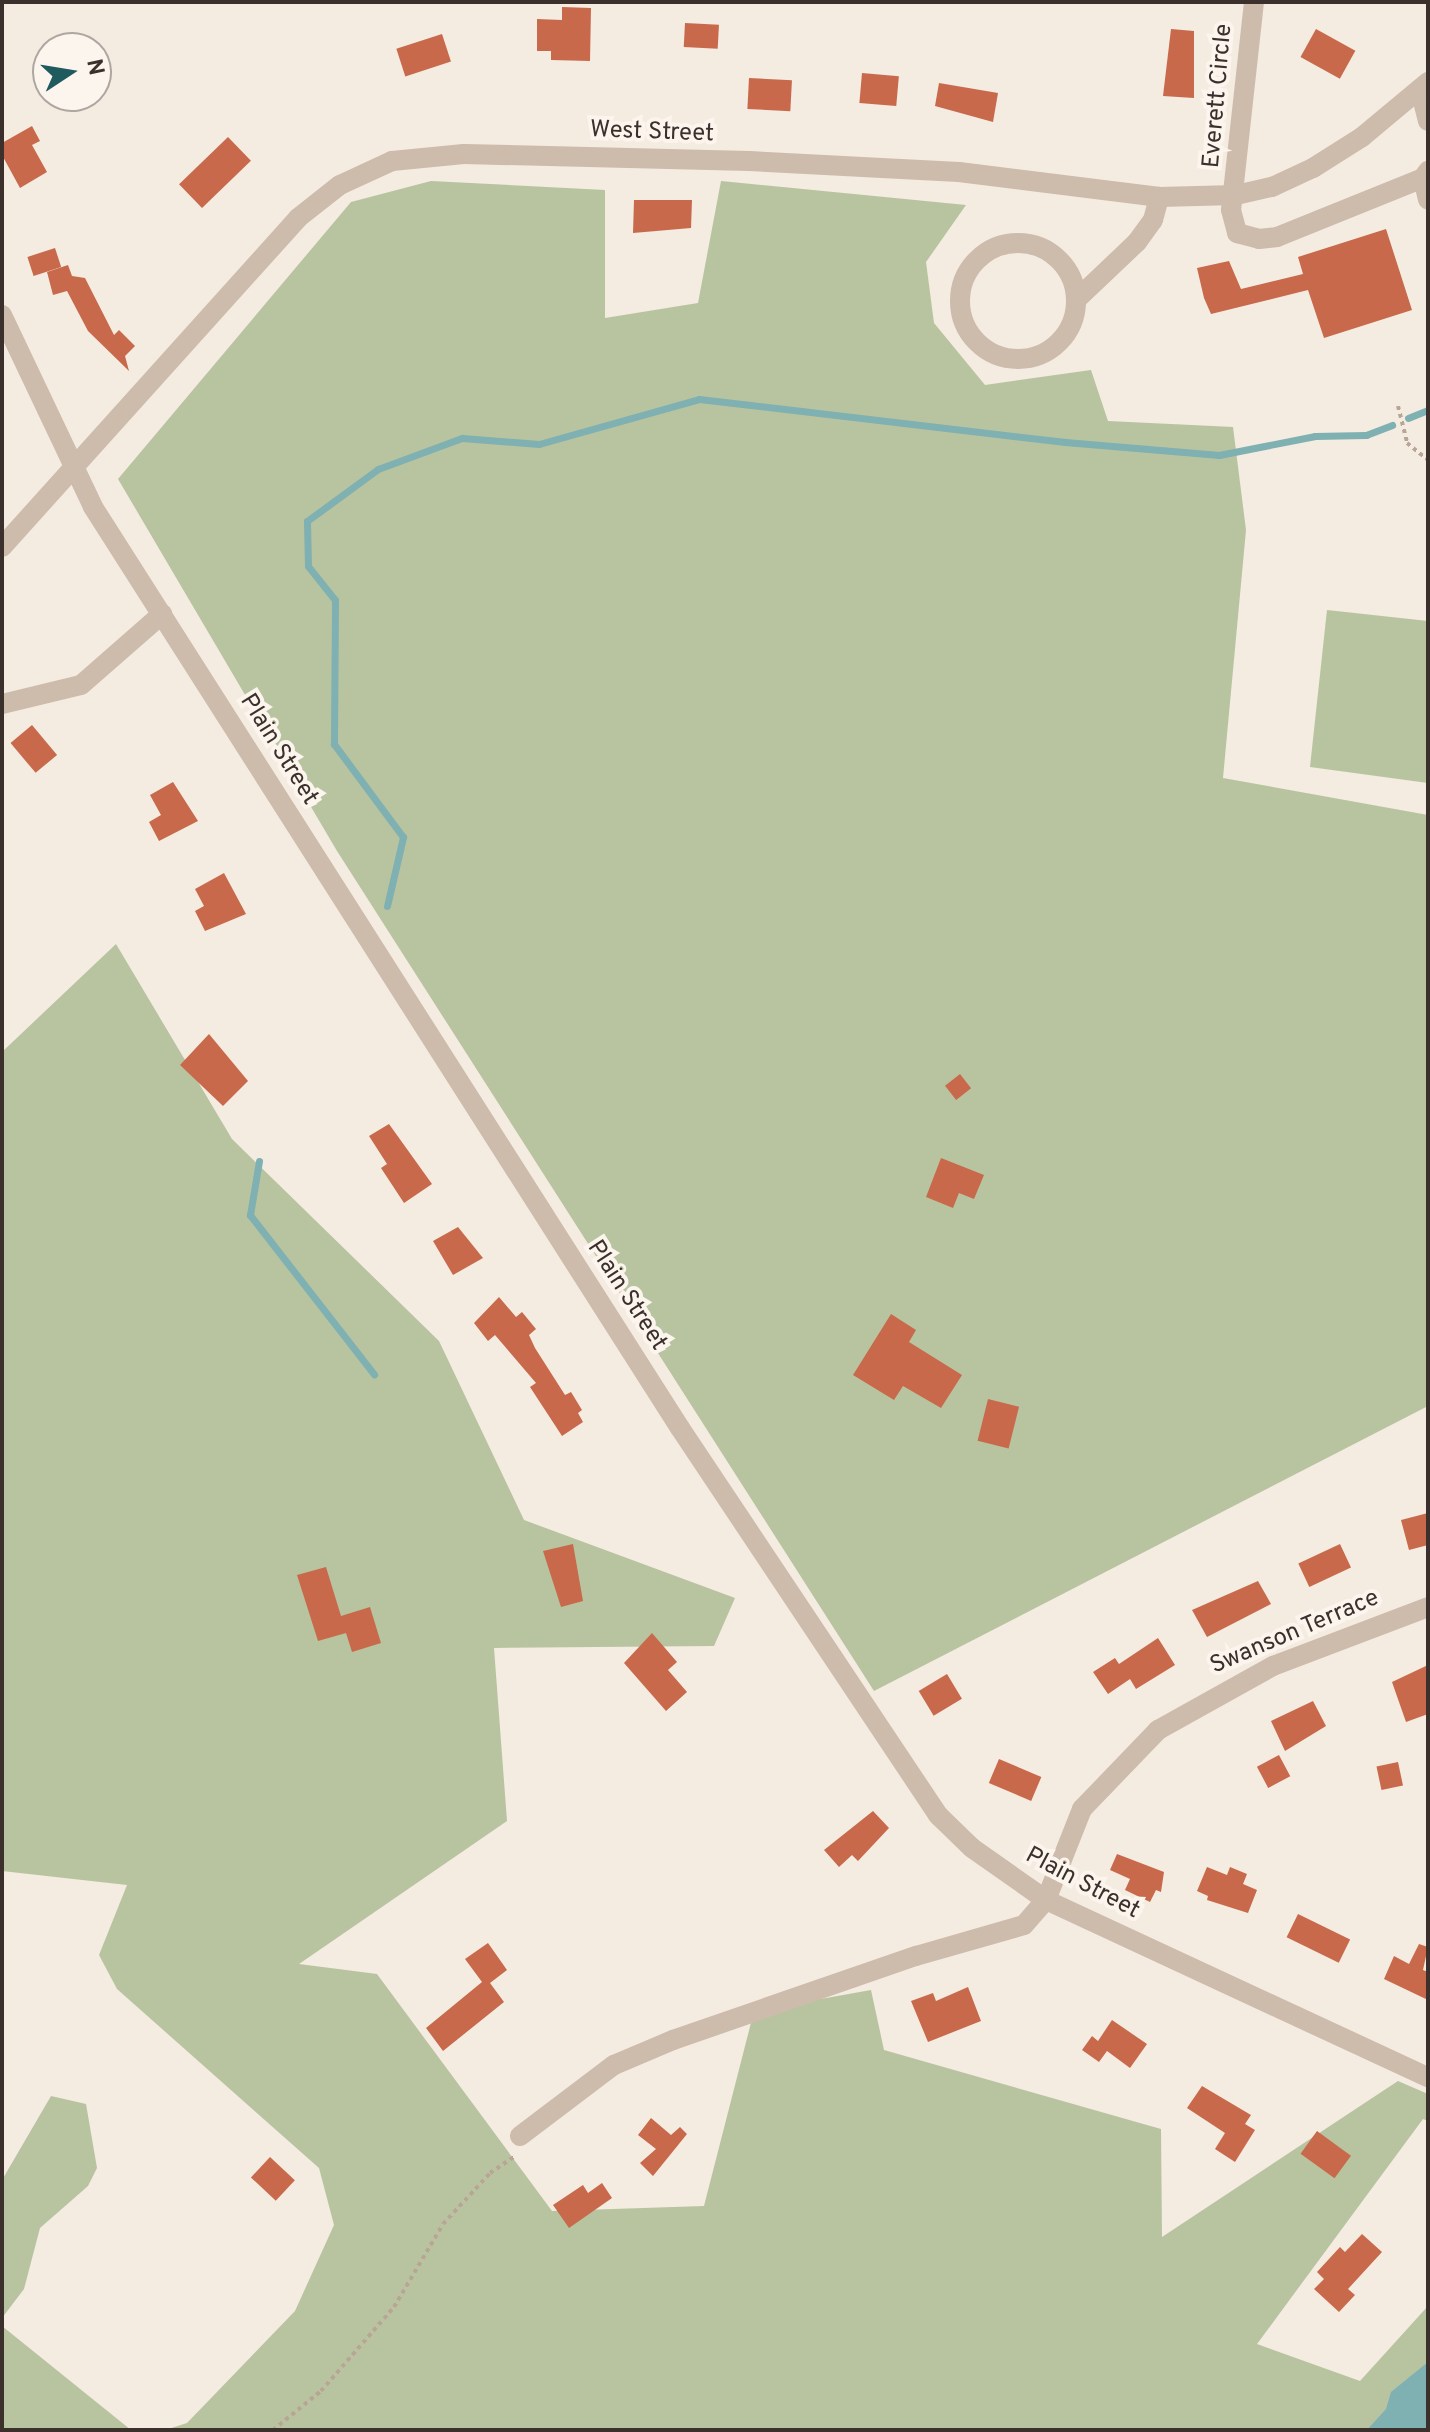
<!DOCTYPE html>
<html>
<head>
<meta charset="utf-8">
<style>
	body { margin:0 }
	#map { position:relative; width:1430px; height:2432px; overflow:hidden; background:#f4ebe1; font-family:Overpass,sans-serif }
	div>[style] { position:absolute }
	[style*='--x'] { left:calc(var(--x)*1px); top:calc(var(--y)*1px); width:calc(var(--w)*1px); rotate:calc(var(--a)*1deg) }
	.green>* { inset:0; background:#b8c4a0 }
	.water>* { inset:0; background:#7fb0b2 }
	.stream>* { height:7px; margin:-3.5px; padding:0 3.5px; transform-origin:3.5px; border-radius:3.5px; background:#7fb0b2 }
	.building>* { inset:0; background:#c8694b; transform-origin:0 0 }
	.path>* { height:4px; margin-top:-2px; transform-origin:0; background:repeating-linear-gradient(90deg,#b9a596 0 4px,transparent 0 8px) }
	.minor>* { height:20px; margin:-10px; padding:0 10px; transform-origin:10px; border-radius:10px; background:#cdbbac }
	.minor>.ring { margin:-10px; padding:0; box-sizing:content-box; background:none; border:20px solid #cdbbac; border-radius:50% }
	span { translate:-50% -50%; white-space:nowrap; text-align:center; line-height:1.15; -webkit-text-stroke:8px #fbf5ee; paint-order:stroke }
	.street-label { font-size:24px; color:#3b302b }
	.frame { position:absolute; inset:0; border:4px solid #3b302b; pointer-events:none }
	.north { position:absolute; left:32px; top:32px; width:80px; height:80px; box-sizing:border-box; background:#fbf5ee; border:2px solid #aea6a0; border-radius:50%; rotate:78deg; font-size:22px; font-weight:700; line-height:32px; text-align:center; color:#3b302b }
	.north::after { content:''; display:block; margin:auto; width:28px; height:36px; background:#1f5a5e; clip-path:polygon(50% 0,100% 100%,50% 72%,0 100%) }
</style>
</head>
<body>
<div id="map">
	<div class="green">
		<i style="clip-path:polygon(431px 181px,605px 190px,605px 318px,698px 303px,721px 181px,966px 205px,926px 262px,934px 323px,985px 385px,1091px 370px,1108px 421px,1233px 427px,1246px 530px,1223px 778px,1428px 815px,1428px 1406px,874px 1691px,337px 851px,118px 479px,351px 202px)"></i>
		<i style="clip-path:polygon(1327px 610px,1428px 621px,1428px 783px,1310px 767px)"></i>
		<i style="clip-path:polygon(116px 944px,232px 1139px,439px 1341px,524px 1520px,735px 1598px,714px 1646px,494px 1648px,507px 1821px,299px 1964px,377px 1974px,552px 2211px,704px 2206px,754px 2011px,871px 1990px,884px 2050px,1161px 2129px,1162px 2237px,1398px 2081px,1428px 2094px,1428px 2121px,1423px 2119px,1257px 2344px,1360px 2381px,1428px 2306px,1428px 2430px,165px 2430px,187px 2423px,295px 2311px,334px 2225px,319px 2168px,117px 1989px,99px 1955px,127px 1885px,2px 1871px,2px 1052px)"></i>
		<i style="clip-path:polygon(51px 2096px,86px 2104px,97px 2168px,88px 2186px,40px 2228px,24px 2289px,2px 2318px,2px 2180px)"></i>
		<i style="clip-path:polygon(2px 2326px,131px 2430px,2px 2430px)"></i>
	</div>
	<div class="water">
		<i style="clip-path:polygon(1428px 2362px,1428px 2430px,1367px 2430px,1386px 2409px,1391px 2392px)"></i>
	</div>
	<div class="stream">
		<i style="--x:1408;--y:418;--w:22;--a:-22"></i>
		<i style="--x:387;--y:906;--w:71;--a:-76.9"></i>
		<i style="--x:403;--y:837;--w:116;--a:-126.6"></i>
		<i style="--x:334;--y:744;--w:144;--a:-89.6"></i>
		<i style="--x:335;--y:600;--w:43;--a:-128.5"></i>
		<i style="--x:308;--y:566;--w:45;--a:-91.3"></i>
		<i style="--x:307;--y:521;--w:88;--a:-36.2"></i>
		<i style="--x:378;--y:469;--w:90;--a:-20.3"></i>
		<i style="--x:462;--y:438;--w:77;--a:4.5"></i>
		<i style="--x:539;--y:444;--w:166;--a:-15.7"></i>
		<i style="--x:699;--y:399;--w:369;--a:6.7"></i>
		<i style="--x:1065;--y:442;--w:155;--a:4.8"></i>
		<i style="--x:1219;--y:455;--w:98;--a:-11.2"></i>
		<i style="--x:1315;--y:436;--w:51;--a:-1.1"></i>
		<i style="--x:1366;--y:435;--w:28;--a:-21"></i>
		<i style="--x:259;--y:1161;--w:55;--a:99.5"></i>
		<i style="--x:250;--y:1215;--w:202;--a:52.1"></i>
	</div>
	<div class="building">
		<i style="clip-path:polygon(562px 7px,591px 8px,590px 61px,551px 60px,551px 51px,537px 51px,537px 19px,562px 20px)"></i>
		<i style="left:685px;top:23px;width:34px;height:24px;rotate:3deg"></i>
		<i style="clip-path:polygon(1171px 29px,1194px 31px,1194px 98px,1163px 96px)"></i>
		<i style="left:1316px;top:29px;width:45px;height:32px;rotate:29deg"></i>
		<i style="left:442px;top:34px;width:29px;height:48px;rotate:72deg"></i>
		<i style="left:862px;top:73px;width:37px;height:30px;rotate:5deg"></i>
		<i style="left:749px;top:78px;width:43px;height:31px;rotate:3deg"></i>
		<i style="clip-path:polygon(939px 83px,998px 93px,993px 122px,935px 106px)"></i>
		<i style="clip-path:polygon(32px 126px,40px 141px,32px 145px,47px 172px,20px 188px,2px 155px,2px 143px)"></i>
		<i style="left:228px;top:137px;width:33px;height:68px;rotate:46deg"></i>
		<i style="clip-path:polygon(634px 200px,692px 200px,691px 228px,633px 233px)"></i>
		<i style="clip-path:polygon(1386px 229px,1412px 310px,1324px 338px,1308px 290px,1211px 314px,1204px 298px,1197px 268px,1229px 261px,1241px 289px,1303px 274px,1298px 257px)"></i>
		<i style="left:55px;top:248px;width:20px;height:29px;rotate:72deg"></i>
		<i style="clip-path:polygon(68px 265px,72px 276px,85px 278px,114px 335px,119px 330px,135px 346px,125px 356px,129px 371px,88px 331px,67px 291px,53px 295px,47px 272px)"></i>
		<i style="left:32px;top:725px;width:39px;height:28px;rotate:50deg"></i>
		<i style="clip-path:polygon(173px 782px,198px 821px,159px 841px,149px 822px,161px 815px,150px 795px)"></i>
		<i style="clip-path:polygon(224px 873px,246px 914px,205px 931px,195px 911px,204px 906px,195px 889px)"></i>
		<i style="clip-path:polygon(209px 1034px,248px 1081px,223px 1106px,180px 1065px)"></i>
		<i style="left:960px;top:1074px;width:18px;height:19px;rotate:52deg"></i>
		<i style="clip-path:polygon(389px 1124px,432px 1184px,404px 1203px,381px 1168px,387px 1164px,369px 1136px)"></i>
		<i style="clip-path:polygon(941px 1158px,984px 1175px,974px 1199px,959px 1193px,953px 1208px,926px 1197px)"></i>
		<i style="clip-path:polygon(458px 1227px,483px 1258px,453px 1275px,433px 1241px)"></i>
		<i style="clip-path:polygon(499px 1297px,516px 1317px,522px 1312px,536px 1329px,529px 1335px,535px 1348px,565px 1395px,571px 1392px,582px 1410px,578px 1413px,583px 1422px,562px 1436px,530px 1387px,536px 1383px,495px 1335px,488px 1341px,474px 1323px)"></i>
		<i style="clip-path:polygon(891px 1314px,916px 1330px,909px 1342px,962px 1375px,941px 1408px,903px 1386px,894px 1400px,853px 1375px)"></i>
		<i style="left:988px;top:1399px;width:32px;height:43px;rotate:14deg"></i>
		<i style="clip-path:polygon(1428px 1513px,1428px 1545px,1409px 1550px,1401px 1520px)"></i>
		<i style="clip-path:polygon(573px 1544px,583px 1601px,561px 1607px,543px 1551px)"></i>
		<i style="left:1340px;top:1544px;width:26px;height:46px;rotate:65deg"></i>
		<i style="clip-path:polygon(326px 1567px,341px 1616px,370px 1607px,381px 1643px,352px 1652px,346px 1633px,318px 1641px,297px 1575px)"></i>
		<i style="clip-path:polygon(1258px 1581px,1271px 1604px,1207px 1637px,1192px 1610px)"></i>
		<i style="clip-path:polygon(652px 1633px,677px 1662px,668px 1670px,687px 1692px,666px 1711px,624px 1663px)"></i>
		<i style="clip-path:polygon(1158px 1638px,1175px 1665px,1136px 1689px,1130px 1679px,1108px 1694px,1093px 1672px,1115px 1658px,1119px 1664px)"></i>
		<i style="clip-path:polygon(1428px 1665px,1428px 1714px,1406px 1722px,1392px 1682px)"></i>
		<i style="left:947px;top:1674px;width:29px;height:33px;rotate:59deg"></i>
		<i style="clip-path:polygon(1313px 1701px,1326px 1726px,1285px 1751px,1271px 1721px)"></i>
		<i style="left:1279px;top:1755px;width:24px;height:25px;rotate:62deg"></i>
		<i style="left:999px;top:1759px;width:46px;height:26px;rotate:23deg"></i>
		<i style="left:1398px;top:1762px;width:24px;height:22px;rotate:78deg"></i>
		<i style="clip-path:polygon(873px 1811px,889px 1828px,858px 1861px,852px 1855px,839px 1867px,824px 1850px)"></i>
		<i style="clip-path:polygon(1117px 1854px,1164px 1872px,1161px 1892px,1156px 1890px,1150px 1902px,1125px 1890px,1130px 1879px,1110px 1870px)"></i>
		<i style="clip-path:polygon(1207px 1867px,1227px 1875px,1230px 1867px,1247px 1874px,1243px 1884px,1257px 1890px,1248px 1913px,1207px 1900px,1208px 1896px,1197px 1891px)"></i>
		<i style="left:1298px;top:1914px;width:58px;height:26px;rotate:26deg"></i>
		<i style="clip-path:polygon(488px 1943px,507px 1970px,490px 1983px,504px 2002px,443px 2051px,426px 2028px,482px 1982px,465px 1959px)"></i>
		<i style="clip-path:polygon(1419px 1944px,1428px 1947px,1423px 1970px,1428px 1972px,1428px 2000px,1384px 1979px,1394px 1956px,1409px 1964px)"></i>
		<i style="clip-path:polygon(968px 1987px,981px 2021px,928px 2042px,911px 2001px,933px 1993px,936px 2001px)"></i>
		<i style="clip-path:polygon(1112px 2020px,1147px 2044px,1130px 2068px,1107px 2051px,1099px 2062px,1082px 2050px,1092px 2036px,1098px 2041px)"></i>
		<i style="clip-path:polygon(1202px 2086px,1251px 2115px,1245px 2124px,1255px 2130px,1235px 2162px,1215px 2149px,1225px 2133px,1187px 2108px)"></i>
		<i style="clip-path:polygon(651px 2118px,671px 2135px,680px 2127px,687px 2134px,653px 2176px,640px 2163px,656px 2149px,638px 2135px)"></i>
		<i style="left:1317px;top:2131px;width:42px;height:28px;rotate:36deg"></i>
		<i style="left:270px;top:2157px;width:34px;height:28px;rotate:43deg"></i>
		<i style="clip-path:polygon(602px 2183px,612px 2198px,569px 2228px,553px 2205px,583px 2185px,588px 2193px)"></i>
		<i style="clip-path:polygon(1362px 2234px,1382px 2252px,1348px 2289px,1355px 2295px,1339px 2312px,1314px 2289px,1324px 2279px,1317px 2272px,1340px 2247px,1345px 2252px)"></i>
	</div>
	<div class="path">
		<i style="--x:1398;--y:406;--w:38;--a:76"></i>
		<i style="--x:1407;--y:443;--w:27;--a:39"></i>
		<i style="--x:273;--y:2430;--w:62;--a:-39.1"></i>
		<i style="--x:321;--y:2391;--w:111;--a:-49"></i>
		<i style="--x:394;--y:2307;--w:96;--a:-59.4"></i>
		<i style="--x:443;--y:2224;--w:69;--a:-47.3"></i>
		<i style="--x:490;--y:2173;--w:30;--a:-34"></i>
	</div>
	<div class="minor">
		<i style="--x:1254;--y:2;--w:209;--a:96.3"></i>
		<i style="--x:1231;--y:210;--w:24;--a:75"></i>
		<i style="--x:1237;--y:233;--w:23;--a:15"></i>
		<i style="--x:1259;--y:239;--w:18;--a:-6"></i>
		<i style="--x:1277;--y:237;--w:157;--a:-22"></i>
		<i style="--x:1423;--y:178;--w:9;--a:-54"></i>
		<i style="--x:1420;--y:89;--w:33;--a:76"></i>
		<i style="--x:1423;--y:178;--w:22;--a:77"></i>
		<i class="ring" style="left:960px;top:243px;width:96px;height:96px"></i>
		<i style="--x:1077;--y:299;--w:83;--a:-43.5"></i>
		<i style="--x:1137;--y:242;--w:27;--a:-54"></i>
		<i style="--x:1153;--y:220;--w:24;--a:-75"></i>
		<i style="--x:2;--y:315;--w:212;--a:64.6"></i>
		<i style="--x:93;--y:507;--w:1092;--a:57.49"></i>
		<i style="--x:680;--y:1428;--w:465;--a:56.3"></i>
		<i style="--x:938;--y:1815;--w:47;--a:44.1"></i>
		<i style="--x:972;--y:1848;--w:90;--a:35.1"></i>
		<i style="--x:1046;--y:1900;--w:421;--a:24.9"></i>
		<i style="--x:2;--y:547;--w:443;--a:-48"></i>
		<i style="--x:298;--y:218;--w:53;--a:-38.2"></i>
		<i style="--x:340;--y:185;--w:57;--a:-24.8"></i>
		<i style="--x:392;--y:161;--w:72;--a:-5.6"></i>
		<i style="--x:464;--y:154;--w:285;--a:1.4"></i>
		<i style="--x:749;--y:161;--w:210;--a:3"></i>
		<i style="--x:959;--y:172;--w:202;--a:7.1"></i>
		<i style="--x:1159;--y:197;--w:77;--a:-1.5"></i>
		<i style="--x:1236;--y:195;--w:37;--a:-13"></i>
		<i style="--x:1272;--y:187;--w:45;--a:-24.9"></i>
		<i style="--x:1313;--y:168;--w:58;--a:-32.3"></i>
		<i style="--x:1362;--y:137;--w:86;--a:-39.8"></i>
		<i style="--x:2;--y:704;--w:81;--a:-13.5"></i>
		<i style="--x:81;--y:685;--w:108;--a:-41.2"></i>
		<i style="--x:520;--y:2136;--w:118;--a:-37.1"></i>
		<i style="--x:614;--y:2065;--w:64;--a:-23"></i>
		<i style="--x:673;--y:2040;--w:257;--a:-19.1"></i>
		<i style="--x:916;--y:1956;--w:112;--a:-16"></i>
		<i style="--x:1024;--y:1925;--w:33;--a:-49"></i>
		<i style="--x:1046;--y:1900;--w:98;--a:-68.4"></i>
		<i style="--x:1082;--y:1809;--w:110;--a:-46.1"></i>
		<i style="--x:1158;--y:1730;--w:132;--a:-29.1"></i>
		<i style="--x:1273;--y:1666;--w:166;--a:-20.8"></i>
	</div>
	<div class="street-label">
		<span style="left:1219px;top:96px;rotate:-85deg">Everett Circle</span>
		<span style="left:652px;top:133px;rotate:2deg">West Street</span>
		<span style="left:278px;top:750px;rotate:58deg">Plain Street</span>
		<span style="left:626px;top:1296px;rotate:57deg">Plain Street</span>
		<span style="left:1295px;top:1633px;rotate:-23deg">Swanson Terrace</span>
		<span style="left:1082px;top:1884px;rotate:28deg">Plain Street</span>
	</div>
	<div class="frame"></div>
	<div class="north">N</div>
</div>
</body>
</html>
